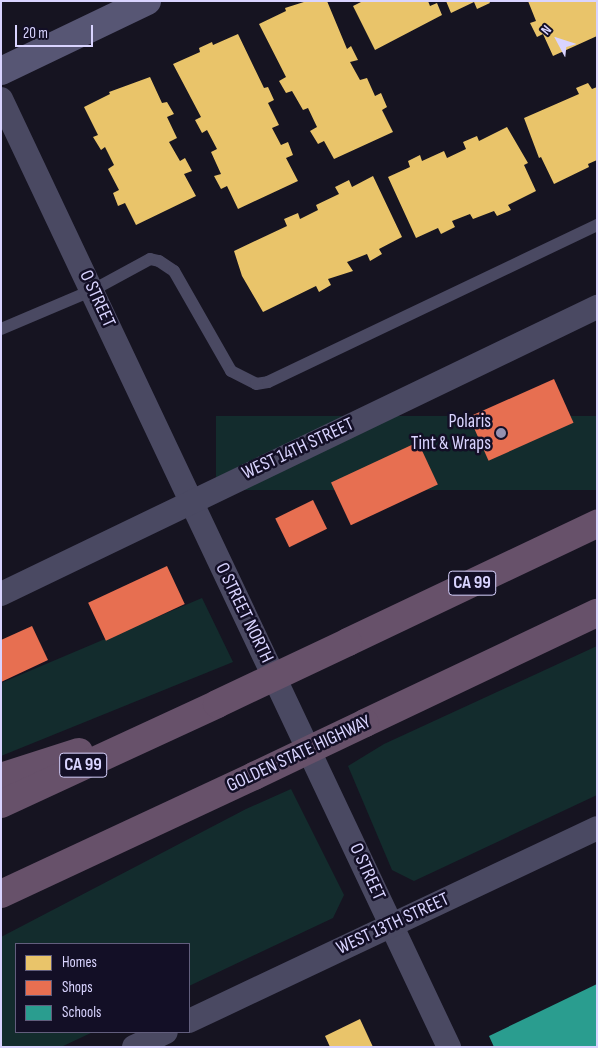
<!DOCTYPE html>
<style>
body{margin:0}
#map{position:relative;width:598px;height:1048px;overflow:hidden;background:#161421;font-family:"Sofia Sans Condensed",sans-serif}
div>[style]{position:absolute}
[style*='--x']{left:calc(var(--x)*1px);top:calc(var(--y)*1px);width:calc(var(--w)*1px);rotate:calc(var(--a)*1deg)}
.green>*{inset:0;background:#132c2d;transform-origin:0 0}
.homes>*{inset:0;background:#e9c46a}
.shops>*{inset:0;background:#e76f51;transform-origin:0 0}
.schools>*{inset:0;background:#2a9d8f}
.lane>*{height:12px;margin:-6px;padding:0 6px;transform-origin:6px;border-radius:6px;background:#4a4962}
.street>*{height:24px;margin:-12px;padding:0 12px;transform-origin:12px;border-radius:12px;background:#4a4962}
.secondary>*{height:28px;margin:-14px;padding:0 14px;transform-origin:14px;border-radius:14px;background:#575674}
.highway>*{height:28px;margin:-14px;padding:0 14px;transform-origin:14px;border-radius:14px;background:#67516a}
.highway-bridge>*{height:28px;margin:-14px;padding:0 14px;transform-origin:14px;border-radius:14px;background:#67516a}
.dots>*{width:14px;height:14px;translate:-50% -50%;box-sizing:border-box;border:2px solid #130f26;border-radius:50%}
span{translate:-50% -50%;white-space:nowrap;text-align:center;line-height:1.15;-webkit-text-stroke:5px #130f26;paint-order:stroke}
.shield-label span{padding:1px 4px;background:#130f26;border:1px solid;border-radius:4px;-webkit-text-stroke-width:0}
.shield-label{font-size:18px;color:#d9d4ff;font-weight:700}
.street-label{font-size:19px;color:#d9d4ff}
.poi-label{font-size:19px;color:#d9d4ff}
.right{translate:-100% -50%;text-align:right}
.frame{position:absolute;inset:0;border:2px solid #d9d4ff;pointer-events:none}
.legend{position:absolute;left:15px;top:943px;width:175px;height:90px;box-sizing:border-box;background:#130f26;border:1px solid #625e7d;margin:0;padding:6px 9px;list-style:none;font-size:15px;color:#d9d4ff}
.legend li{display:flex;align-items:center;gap:10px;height:25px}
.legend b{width:25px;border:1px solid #625e7d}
.north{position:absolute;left:533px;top:15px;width:50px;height:50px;-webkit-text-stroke:4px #130f26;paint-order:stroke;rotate:310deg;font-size:14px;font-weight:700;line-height:20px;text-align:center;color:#d9d4ff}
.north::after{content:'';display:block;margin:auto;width:18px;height:22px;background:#d9d4ff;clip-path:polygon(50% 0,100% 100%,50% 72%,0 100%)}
.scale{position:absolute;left:15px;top:25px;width:78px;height:22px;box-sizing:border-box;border:2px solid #d9d4ff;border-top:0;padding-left:6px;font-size:15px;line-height:18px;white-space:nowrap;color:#d9d4ff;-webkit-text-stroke:4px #130f26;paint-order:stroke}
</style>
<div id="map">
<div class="green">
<div style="left:597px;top:416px;width:74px;height:381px;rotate:90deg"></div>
<div style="clip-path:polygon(202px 598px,233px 662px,1px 756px,1px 683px)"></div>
<div style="clip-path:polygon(597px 646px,597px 795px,414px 881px,392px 870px,348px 766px,384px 744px)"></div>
<div style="clip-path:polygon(291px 789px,344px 895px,333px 918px,189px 986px,189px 944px,16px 944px,16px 1032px,93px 1032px,61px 1047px,1px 1047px,1px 937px,246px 809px)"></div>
</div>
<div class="homes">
<div style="clip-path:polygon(307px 1px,327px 1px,347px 49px,351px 46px,358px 60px,350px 62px,360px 80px,367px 78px,375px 96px,381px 93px,387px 107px,382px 110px,393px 132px,334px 159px,324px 141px,318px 144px,310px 131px,317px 127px,308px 108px,303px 110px,292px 91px,286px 93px,279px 81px,286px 77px,259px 24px,286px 11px,285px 8px)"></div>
<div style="clip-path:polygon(363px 1px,428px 1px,430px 6px,437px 3px,442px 15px,375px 50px,353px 6px)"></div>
<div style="clip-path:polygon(446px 1px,489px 1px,490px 3px,477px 9px,474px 2px,451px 13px)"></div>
<div style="clip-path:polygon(528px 1px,597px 1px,597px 36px,553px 56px,543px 34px,537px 37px,530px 23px,536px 21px)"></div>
<div style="clip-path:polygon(238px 34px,264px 88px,268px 87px,274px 100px,268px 103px,279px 125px,272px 128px,281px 145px,288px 142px,293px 155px,286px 158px,298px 181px,238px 209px,227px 186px,221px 189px,214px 176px,221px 174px,211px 152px,217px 149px,207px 130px,202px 133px,195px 120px,201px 117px,173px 64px,200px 52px,199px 48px,212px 42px,213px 45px)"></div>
<div style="clip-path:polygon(150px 77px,162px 103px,167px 102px,174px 114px,167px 117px,177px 138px,169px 142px,180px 161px,185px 158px,192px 171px,184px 174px,196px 196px,136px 225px,125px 203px,118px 206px,113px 193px,119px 190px,108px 169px,114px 165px,105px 147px,101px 150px,93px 137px,98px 135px,84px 107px,110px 94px,109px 92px)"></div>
<div style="clip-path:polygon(588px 83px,592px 89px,597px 87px,597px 160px,588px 164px,589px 167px,554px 184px,541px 157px,539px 158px,524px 118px,579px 94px,576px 88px)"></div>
<div style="clip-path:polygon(507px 127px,528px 163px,524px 165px,536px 191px,508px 205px,511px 210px,497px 216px,494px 211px,473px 219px,470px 214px,452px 221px,455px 227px,441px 234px,438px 228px,416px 238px,388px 177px,410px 167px,408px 161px,420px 155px,422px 161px,444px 151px,447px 158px,466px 149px,463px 142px,477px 136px,479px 141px)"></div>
<div style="clip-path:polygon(373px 176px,402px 237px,379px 249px,382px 254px,370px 261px,367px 254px,347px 262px,353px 271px,328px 279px,331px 285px,319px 292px,316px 286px,263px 312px,242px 276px,234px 251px,287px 226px,284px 219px,298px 213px,300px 219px,318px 210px,316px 205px,339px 194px,335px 187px,349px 180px,352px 187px)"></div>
<div style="clip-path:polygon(360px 1019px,373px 1047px,330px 1047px,325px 1036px)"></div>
</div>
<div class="shops">
<div style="left:554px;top:379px;width:48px;height:93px;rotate:66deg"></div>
<div style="left:418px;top:442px;width:47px;height:96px;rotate:65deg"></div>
<div style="left:313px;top:500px;width:32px;height:42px;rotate:64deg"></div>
<div style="left:167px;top:566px;width:42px;height:87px;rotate:65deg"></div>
<div style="clip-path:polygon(32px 626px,48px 660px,1px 682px,1px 640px)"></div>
</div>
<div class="schools">
<div style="clip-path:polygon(597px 984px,597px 1046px,494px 1047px,489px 1036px)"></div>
</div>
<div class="lane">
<div style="--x:1;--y:329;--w:100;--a:-23"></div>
<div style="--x:93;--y:290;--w:65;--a:-28.5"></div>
<div style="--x:150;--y:259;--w:9;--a:13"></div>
<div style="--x:159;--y:261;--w:18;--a:34"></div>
<div style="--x:174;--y:271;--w:115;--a:60.3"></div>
<div style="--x:231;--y:371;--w:28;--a:27"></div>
<div style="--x:256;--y:384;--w:12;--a:-9"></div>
<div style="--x:268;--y:382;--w:365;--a:-25.5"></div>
</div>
<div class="street">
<div style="--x:1;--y:99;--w:1049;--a:64.71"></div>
<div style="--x:1;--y:594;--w:662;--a:-25.71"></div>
<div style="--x:189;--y:1021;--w:451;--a:-25.3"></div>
<div style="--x:134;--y:1047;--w:35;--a:-25"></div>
</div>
<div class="secondary">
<div style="--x:1;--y:71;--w:162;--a:-25.6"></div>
</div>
<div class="highway">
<div style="--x:348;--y:642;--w:276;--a:-25.4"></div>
<div style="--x:365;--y:723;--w:257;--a:-25.4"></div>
<div style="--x:1;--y:777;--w:82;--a:-17.8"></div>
<div style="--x:1;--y:804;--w:238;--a:-24.8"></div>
<div style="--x:1;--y:894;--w:279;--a:-25"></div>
</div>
<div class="highway-bridge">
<div style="--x:217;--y:704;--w:145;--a:-25.3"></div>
<div style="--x:254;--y:776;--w:123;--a:-25.5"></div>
</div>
<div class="dots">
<div style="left:501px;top:433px;background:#9591b1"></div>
</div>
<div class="shield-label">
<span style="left:472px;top:583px">CA 99</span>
<span style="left:83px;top:765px">CA 99</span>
</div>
<div class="street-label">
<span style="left:97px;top:299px;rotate:65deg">O STREET</span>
<span style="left:298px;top:449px;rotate:-25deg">WEST 14TH STREET</span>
<span style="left:244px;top:613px;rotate:64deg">O STREET NORTH</span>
<span style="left:299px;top:754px;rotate:-25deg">GOLDEN STATE HIGHWAY</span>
<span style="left:367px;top:872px;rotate:65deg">O STREET</span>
<span style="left:393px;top:924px;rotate:-25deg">WEST 13TH STREET</span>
</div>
<div class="poi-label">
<span class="right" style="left:491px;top:433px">Polaris<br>Tint &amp; Wraps</span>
</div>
<div class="frame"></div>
<ul class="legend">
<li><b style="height:14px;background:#e9c46a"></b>Homes</li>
<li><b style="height:14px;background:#e76f51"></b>Shops</li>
<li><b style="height:14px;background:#2a9d8f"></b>Schools</li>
</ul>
<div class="north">N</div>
<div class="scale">20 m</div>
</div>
